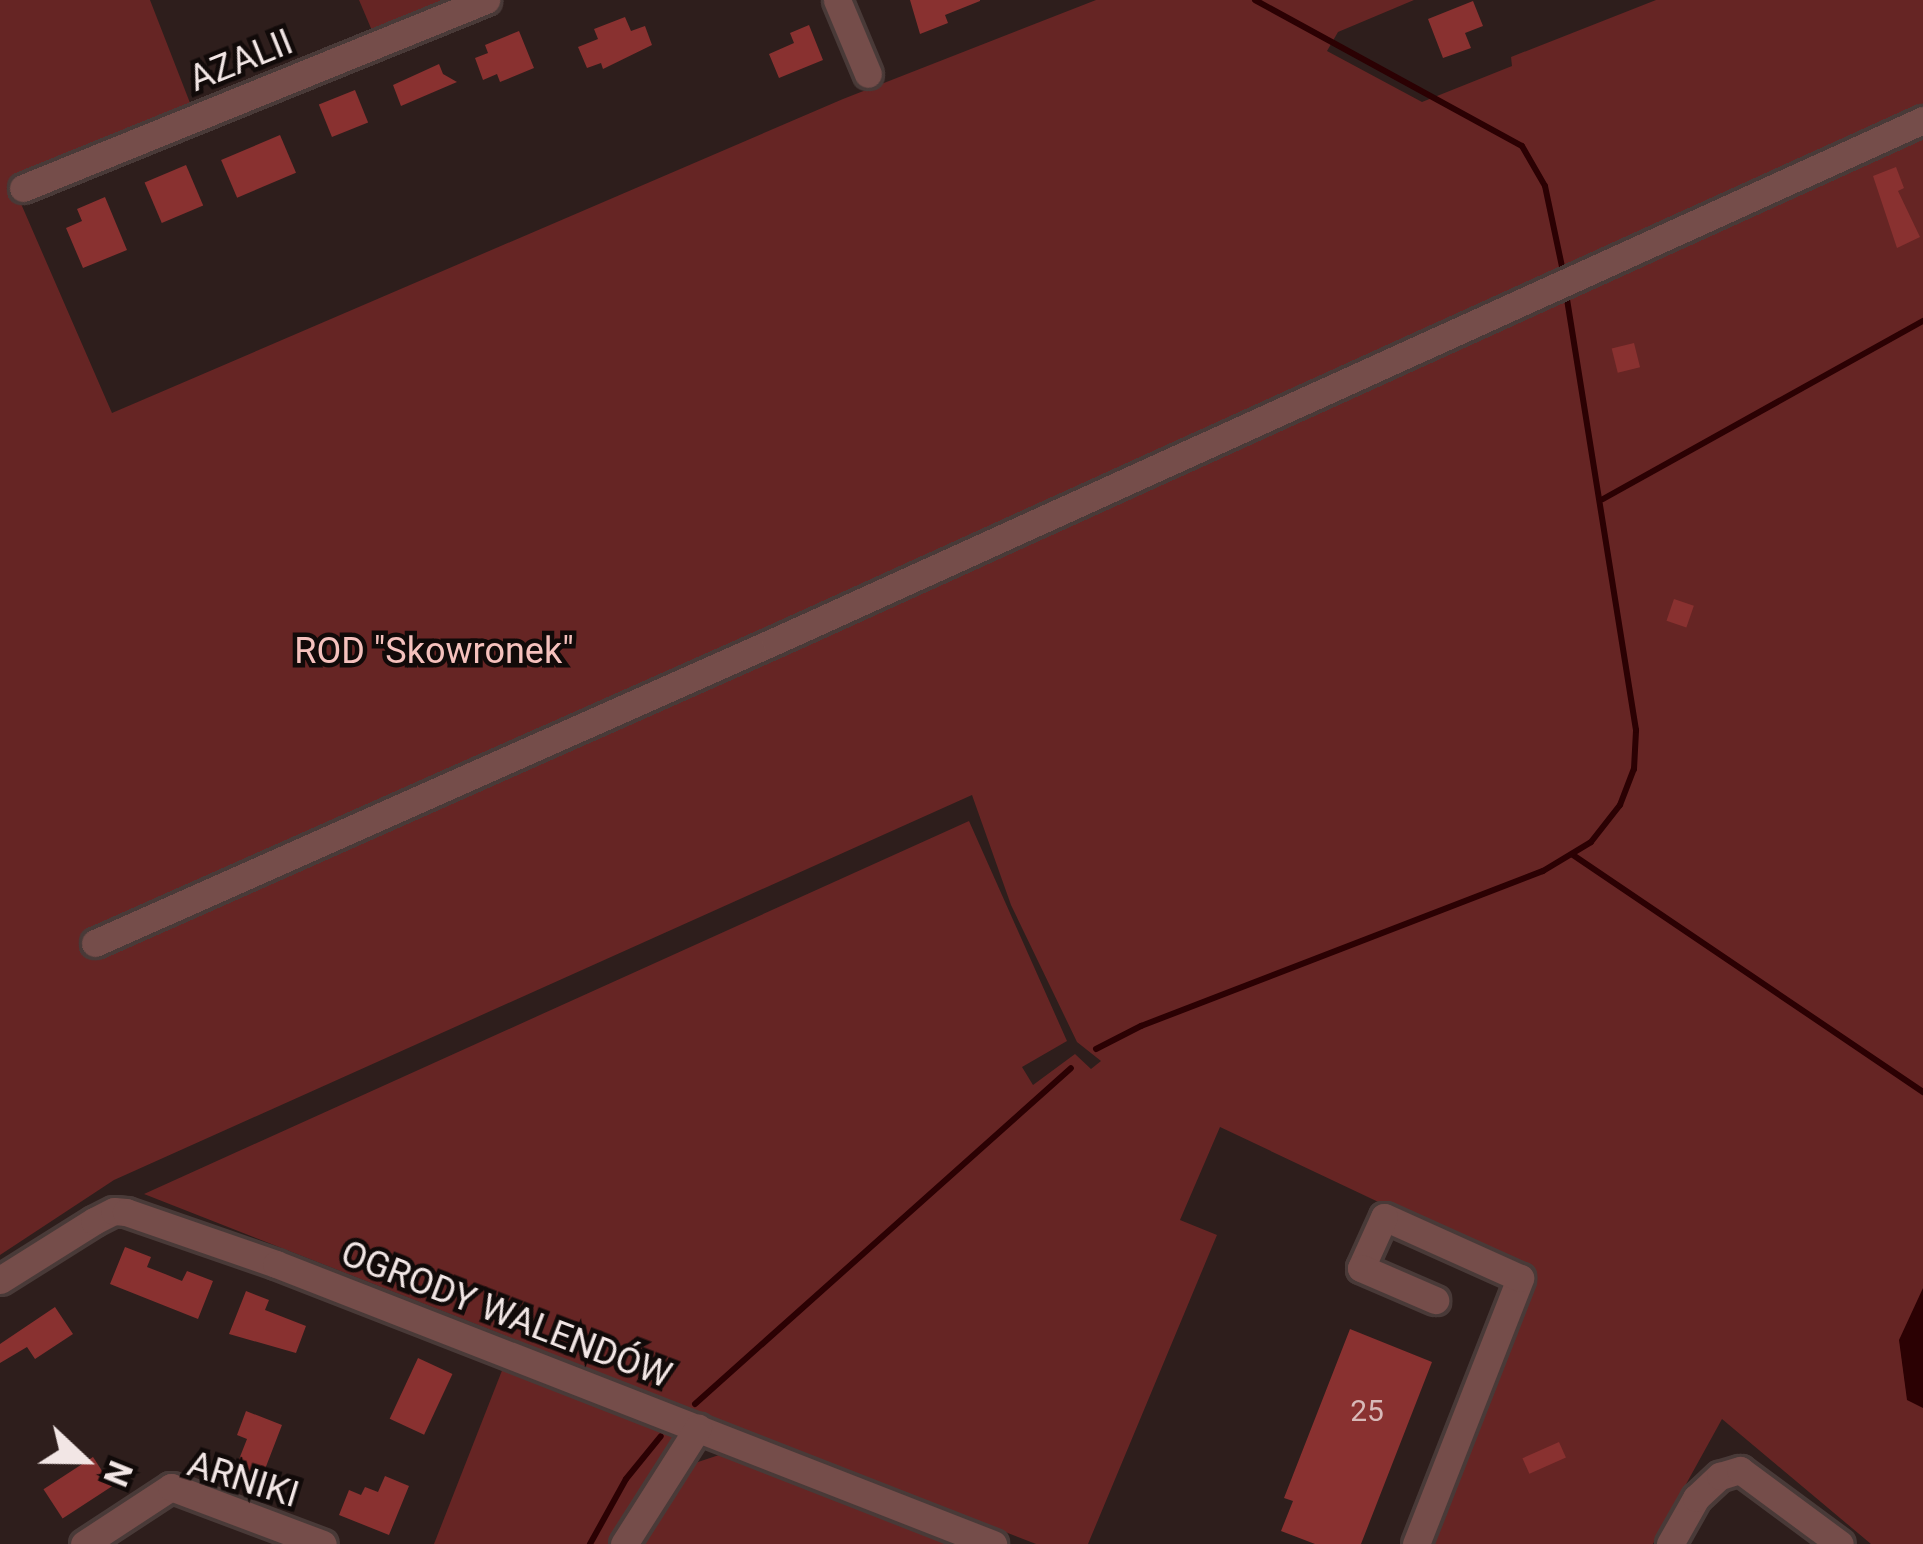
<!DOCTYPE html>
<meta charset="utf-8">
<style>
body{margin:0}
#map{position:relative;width:1923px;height:1544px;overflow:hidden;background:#2e1e1c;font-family:Roboto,sans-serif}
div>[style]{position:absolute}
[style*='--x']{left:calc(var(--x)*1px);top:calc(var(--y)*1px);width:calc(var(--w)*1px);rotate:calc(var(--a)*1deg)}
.green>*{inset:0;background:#662524}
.water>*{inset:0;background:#2b0103}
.stream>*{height:6px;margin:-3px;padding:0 3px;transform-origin:3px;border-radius:3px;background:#2b0103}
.building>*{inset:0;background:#893130;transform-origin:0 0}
.roads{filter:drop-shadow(3px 0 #493a38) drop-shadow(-3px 0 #493a38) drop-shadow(0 3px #493a38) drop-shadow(0 -3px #493a38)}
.minor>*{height:27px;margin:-13.5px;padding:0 13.5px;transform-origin:13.5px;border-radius:13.5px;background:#754d4a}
span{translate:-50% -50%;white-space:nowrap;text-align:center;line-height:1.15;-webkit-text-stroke:9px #110a09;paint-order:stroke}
.number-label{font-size:30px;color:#d8b9b8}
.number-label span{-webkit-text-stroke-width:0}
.street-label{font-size:36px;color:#f2e6e5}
.park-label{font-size:36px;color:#f5c1bd}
.north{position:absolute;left:24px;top:1400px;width:120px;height:120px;-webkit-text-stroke:9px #110a09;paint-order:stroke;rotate:112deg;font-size:33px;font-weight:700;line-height:48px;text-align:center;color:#f2e6e5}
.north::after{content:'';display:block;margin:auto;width:42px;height:54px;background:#f2e6e5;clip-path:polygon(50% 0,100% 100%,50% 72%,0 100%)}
</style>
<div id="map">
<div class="green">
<div style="clip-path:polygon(0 0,150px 0,192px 108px,12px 183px,112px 413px,843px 99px,1096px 0,1414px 0,1338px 32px,1327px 51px,1422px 102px,1512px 66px,1511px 57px,1656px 0,1923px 0,1923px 1544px,1871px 1544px,1722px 1419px,1653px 1544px,1432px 1544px,1537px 1277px,1220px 1127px,1180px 1220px,1217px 1235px,1088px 1544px,1036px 1544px,144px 1194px,969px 821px,1067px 1041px,1022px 1067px,1033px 1085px,1075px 1054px,1091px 1069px,1101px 1061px,1077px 1042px,1011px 905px,972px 795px,114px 1180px,0 1255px)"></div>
<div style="clip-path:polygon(359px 0,451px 0,373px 33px)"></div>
<div style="clip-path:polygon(503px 1368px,678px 1437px,610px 1544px,434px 1544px)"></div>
<div style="clip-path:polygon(719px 1455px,841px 1502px,952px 1544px,641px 1544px,695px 1463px)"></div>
</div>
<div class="water">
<div style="clip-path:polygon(1923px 1288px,1923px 1408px,1907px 1400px,1899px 1340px)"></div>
</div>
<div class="stream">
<div style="--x:1255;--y:0;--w:304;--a:28.7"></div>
<div style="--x:1522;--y:146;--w:46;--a:60.1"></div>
<div style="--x:1545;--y:186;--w:83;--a:78.1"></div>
<div style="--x:1603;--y:499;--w:366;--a:-29.1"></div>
<div style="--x:1573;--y:855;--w:423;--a:34.1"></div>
<div style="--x:1096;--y:1049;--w:51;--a:-27.1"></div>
<div style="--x:1141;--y:1026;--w:431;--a:-21.1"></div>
<div style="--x:1543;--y:871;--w:56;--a:-31.1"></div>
<div style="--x:1591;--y:842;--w:47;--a:-51.9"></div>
<div style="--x:1620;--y:805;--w:39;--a:-69"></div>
<div style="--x:1634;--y:769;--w:39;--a:-87"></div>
<div style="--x:1636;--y:730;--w:437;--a:-99.1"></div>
<div style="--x:695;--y:1404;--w:504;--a:-41.78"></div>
<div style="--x:590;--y:1544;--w:74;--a:-61"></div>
<div style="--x:626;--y:1479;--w:55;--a:-50.9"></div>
</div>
<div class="building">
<div style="clip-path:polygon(910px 0,980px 0,980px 1px,945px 15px,948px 23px,920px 34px)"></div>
<div style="clip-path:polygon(1473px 1px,1483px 26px,1465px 33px,1471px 48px,1443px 58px,1428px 19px)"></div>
<div style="clip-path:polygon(625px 17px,631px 31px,645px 26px,652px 45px,603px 69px,601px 63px,587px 68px,578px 47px,598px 39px,594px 29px)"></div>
<div style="clip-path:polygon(809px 25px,823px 60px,779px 78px,769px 54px,794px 43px,790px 33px)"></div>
<div style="clip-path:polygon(519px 31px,534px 68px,500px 82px,497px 74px,483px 80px,475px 58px,488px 53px,485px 45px)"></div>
<div style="clip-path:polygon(439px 64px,443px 74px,457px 82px,401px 106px,393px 85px)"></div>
<div style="left:355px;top:90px;width:35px;height:39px;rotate:68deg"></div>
<div style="left:280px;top:135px;width:41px;height:64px;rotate:67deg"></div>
<div style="left:186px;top:165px;width:44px;height:45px;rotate:67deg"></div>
<div style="clip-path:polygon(1896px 167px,1904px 188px,1898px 191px,1920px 237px,1897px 248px,1873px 176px)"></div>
<div style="clip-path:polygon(105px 197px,127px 250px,83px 268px,66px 228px,82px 221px,77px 209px)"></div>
<div style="left:1634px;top:343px;width:25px;height:23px;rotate:76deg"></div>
<div style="left:1674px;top:599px;width:21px;height:23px;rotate:19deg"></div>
<div style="clip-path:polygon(125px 1247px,151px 1257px,147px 1267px,165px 1274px,182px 1281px,187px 1271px,213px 1281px,198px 1319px,110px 1284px)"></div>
<div style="clip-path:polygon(246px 1291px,269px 1300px,265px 1310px,306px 1326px,296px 1353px,229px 1334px)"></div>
<div style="clip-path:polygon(55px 1307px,73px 1334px,35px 1359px,27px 1347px,0 1363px,0 1344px)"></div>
<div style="clip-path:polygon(1350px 1329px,1432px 1362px,1361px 1544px,1315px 1544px,1281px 1531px,1293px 1501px,1284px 1498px)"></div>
<div style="left:418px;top:1358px;width:38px;height:67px;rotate:25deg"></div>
<div style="clip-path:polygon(246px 1411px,282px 1425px,262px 1477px,236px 1467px,247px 1439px,237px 1435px)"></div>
<div style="left:1559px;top:1442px;width:17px;height:40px;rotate:66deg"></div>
<div style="left:93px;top:1457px;width:35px;height:59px;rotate:57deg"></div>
<div style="clip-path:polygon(385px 1476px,409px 1486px,389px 1535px,339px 1515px,349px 1490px,361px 1495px,365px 1487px,378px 1492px)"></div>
</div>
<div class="roads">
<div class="minor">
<div style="--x:837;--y:0;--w:80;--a:67.3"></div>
<div style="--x:23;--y:188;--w:500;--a:-22.1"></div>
<div style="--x:95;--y:943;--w:744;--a:-23.95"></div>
<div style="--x:775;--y:641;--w:1261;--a:-24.41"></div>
<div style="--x:0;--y:1280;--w:111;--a:-32.1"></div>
<div style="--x:94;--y:1221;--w:22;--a:-27"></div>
<div style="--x:114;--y:1211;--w:12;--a:5"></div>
<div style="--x:126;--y:1212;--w:159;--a:19.1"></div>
<div style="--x:276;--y:1264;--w:770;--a:21.33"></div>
<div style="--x:84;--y:1544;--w:104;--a:-33.2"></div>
<div style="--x:171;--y:1487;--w:162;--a:20.6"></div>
<div style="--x:624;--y:1544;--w:138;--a:-57.5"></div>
<div style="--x:1416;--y:1544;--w:286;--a:-68.6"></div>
<div style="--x:1520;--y:1278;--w:149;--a:-155.8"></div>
<div style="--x:1384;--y:1217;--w:56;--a:114.3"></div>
<div style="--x:1361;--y:1268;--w:81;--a:23.4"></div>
<div style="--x:1670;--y:1544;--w:53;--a:-60.5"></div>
<div style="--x:1696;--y:1498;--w:33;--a:-43"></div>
<div style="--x:1720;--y:1476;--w:21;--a:-17"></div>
<div style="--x:1740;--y:1470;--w:124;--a:36.5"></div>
</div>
</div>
<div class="number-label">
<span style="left:1367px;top:1411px">25</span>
</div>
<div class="street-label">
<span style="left:241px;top:61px;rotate:-22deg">AZALII</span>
<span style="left:506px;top:1315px;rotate:21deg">OGRODY WALENDÓW</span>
<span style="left:243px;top:1480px;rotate:17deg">ARNIKI</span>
</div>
<div class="park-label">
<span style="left:434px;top:652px">ROD "Skowronek"</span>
</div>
<div class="north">N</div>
</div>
